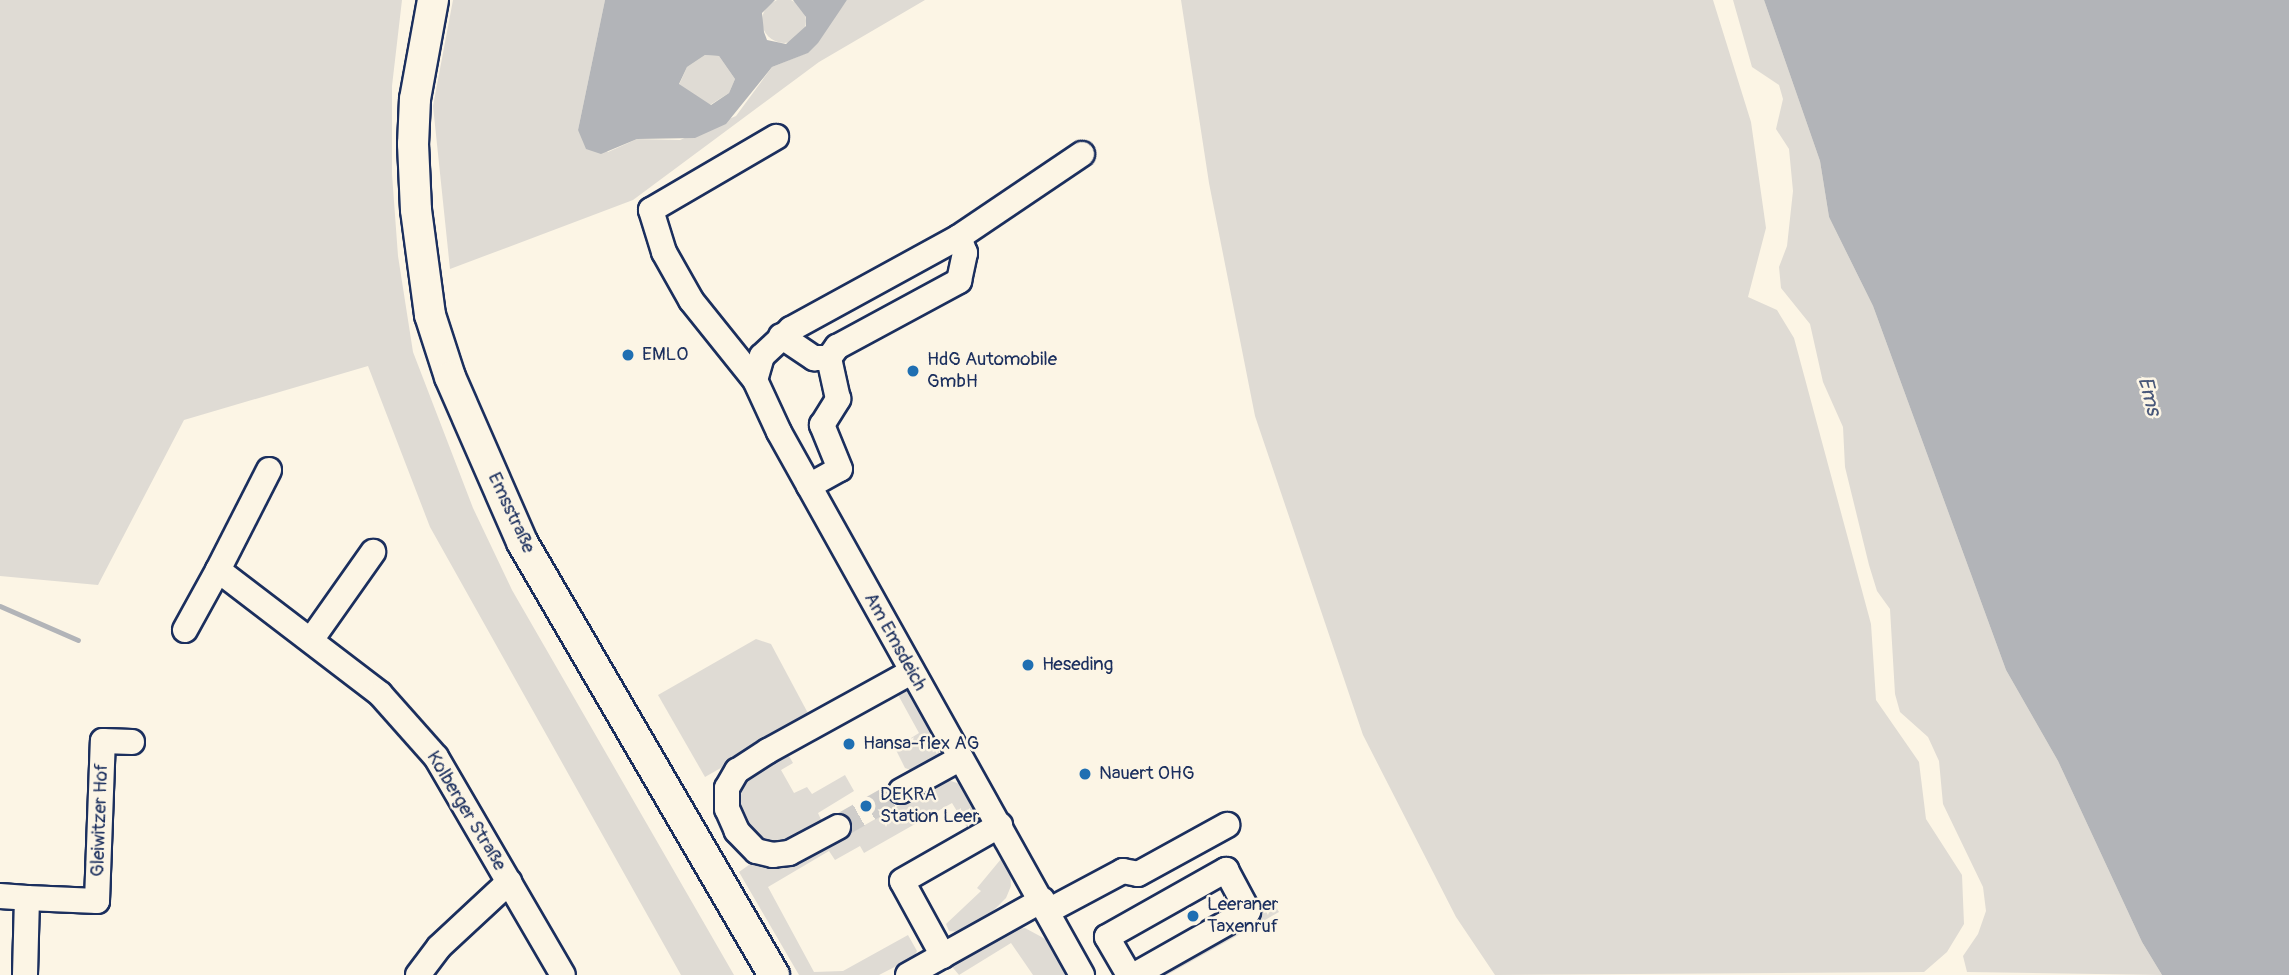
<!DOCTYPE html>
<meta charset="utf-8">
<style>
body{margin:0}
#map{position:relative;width:2289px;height:975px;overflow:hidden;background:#fcf5e5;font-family:Pangolin,sans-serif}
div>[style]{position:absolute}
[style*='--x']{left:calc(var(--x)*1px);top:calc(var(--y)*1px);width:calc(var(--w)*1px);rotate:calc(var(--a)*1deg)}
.green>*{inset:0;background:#dfdbd4}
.round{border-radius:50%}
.water>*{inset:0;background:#b2b4b8}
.stream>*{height:5px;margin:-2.5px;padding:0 2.5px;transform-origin:2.5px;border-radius:2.5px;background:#b2b4b8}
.minor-tunnel>*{height:24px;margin-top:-12px;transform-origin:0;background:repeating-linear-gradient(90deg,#cfcdca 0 24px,transparent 0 36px)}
.roads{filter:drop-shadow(2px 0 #1b2f5e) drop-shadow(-2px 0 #1b2f5e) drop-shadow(0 2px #1b2f5e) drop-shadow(0 -2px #1b2f5e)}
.minor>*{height:24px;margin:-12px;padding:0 12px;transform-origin:12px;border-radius:12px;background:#fcf5e5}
.major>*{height:30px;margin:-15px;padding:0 15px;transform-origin:15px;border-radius:15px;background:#fcf5e5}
.dots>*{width:19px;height:19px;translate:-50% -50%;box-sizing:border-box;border:4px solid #fcf5e5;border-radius:50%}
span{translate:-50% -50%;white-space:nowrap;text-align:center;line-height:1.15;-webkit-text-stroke:5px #fcf5e5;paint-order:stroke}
.poi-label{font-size:19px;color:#1b2f5e}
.left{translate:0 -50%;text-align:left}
.street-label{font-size:19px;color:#1b2f5e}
.water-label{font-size:21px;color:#485779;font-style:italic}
</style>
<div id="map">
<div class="green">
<div class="round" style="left:762px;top:-1px;width:44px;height:44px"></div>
<div style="clip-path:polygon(0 0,402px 0,392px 86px,392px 174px,398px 256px,413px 352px,473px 508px,512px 590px,734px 975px,681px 975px,430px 527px,368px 366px,184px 420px,98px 585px,0 576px)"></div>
<div style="clip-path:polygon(453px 0,605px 0,578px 130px,608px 152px,637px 139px,680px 140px,736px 116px,772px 67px,807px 53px,847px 0,925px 0,819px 62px,633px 200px,450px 269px,433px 106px)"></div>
<div style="clip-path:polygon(1181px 0,1713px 0,1751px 122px,1766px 228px,1748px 297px,1777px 310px,1794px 338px,1871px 624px,1876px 700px,1919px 762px,1926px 819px,1962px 875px,1964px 924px,1947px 952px,1924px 972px,1495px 975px,1456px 917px,1363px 735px,1255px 416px,1209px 183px)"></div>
<div style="clip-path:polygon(1733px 0,1764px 0,1820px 161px,1829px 217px,1873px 306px,2006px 670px,2058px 761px,2142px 942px,2162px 975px,1967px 972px,1963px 956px,1978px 934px,1986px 911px,1983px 887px,1943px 804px,1939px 761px,1928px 737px,1900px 712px,1895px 694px,1890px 609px,1877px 591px,1869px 565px,1845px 467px,1843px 427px,1823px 382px,1810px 324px,1781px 288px,1779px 267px,1787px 246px,1793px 191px,1789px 149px,1776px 129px,1783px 99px,1779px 85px,1752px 67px)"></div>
<div style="clip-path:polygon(705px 55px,719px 56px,735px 79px,729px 93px,710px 105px,679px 85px,687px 67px)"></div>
<div style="clip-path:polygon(756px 639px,771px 644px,810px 717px,705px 777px,658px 695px)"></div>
<div style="clip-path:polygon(902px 688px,910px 691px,940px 744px,938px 759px,919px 773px,905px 768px,895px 748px,919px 733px,897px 693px)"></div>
<div style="clip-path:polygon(785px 749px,793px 763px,781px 770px,794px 793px,807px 787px,812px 794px,845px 775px,854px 791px,818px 813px,824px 826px,783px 845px,764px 843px,740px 819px,735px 788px,740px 776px)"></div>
<div style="clip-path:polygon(945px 779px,966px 786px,984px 817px,969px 831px,952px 803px,864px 853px,860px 846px,835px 860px,829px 851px,768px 887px,814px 972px,843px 971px,908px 935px,917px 951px,914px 957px,879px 975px,799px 975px,739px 872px,753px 862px,844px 837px)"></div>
<div style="clip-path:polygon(1001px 859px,1010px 865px,1011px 886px,1006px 898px,988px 916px,959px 932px,949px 931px,946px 924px,981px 891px,977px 888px)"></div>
<div style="clip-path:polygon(1274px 904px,1279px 912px,1167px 975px,1149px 975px)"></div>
<div style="clip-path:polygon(1025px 928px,1049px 941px,1073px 975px,1033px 975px,1011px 943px,959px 975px,949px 963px,1005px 930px)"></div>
</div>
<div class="water">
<div style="clip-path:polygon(evenodd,605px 0,775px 0,762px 13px,764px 32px,767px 40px,786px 44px,806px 26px,806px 17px,793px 0,847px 0,818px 43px,808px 53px,772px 67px,726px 124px,695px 138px,637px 139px,601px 154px,586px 149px,578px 130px,605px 0,705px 55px,719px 56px,735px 79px,729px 93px,711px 105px,679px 84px,687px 67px,705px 55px)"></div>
<div style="clip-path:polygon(1764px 0,2289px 0,2289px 975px,2162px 975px,2142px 942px,2058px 761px,2006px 670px,1873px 306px,1829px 217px,1820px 161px)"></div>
</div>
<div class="stream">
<div style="--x:0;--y:606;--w:85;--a:23.6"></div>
</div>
<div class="minor-tunnel">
<div style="--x:838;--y:827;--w:73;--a:-29.7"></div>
</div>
<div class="roads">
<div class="minor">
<div style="--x:1082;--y:154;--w:148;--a:146"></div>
<div style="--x:959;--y:237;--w:192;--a:151.3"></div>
<div style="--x:791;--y:329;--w:40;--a:137"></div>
<div style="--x:762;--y:356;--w:25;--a:106"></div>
<div style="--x:755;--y:380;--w:57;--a:65.2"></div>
<div style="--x:779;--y:432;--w:622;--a:60.84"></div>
<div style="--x:781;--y:336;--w:40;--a:34"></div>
<div style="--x:814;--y:358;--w:15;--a:0"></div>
<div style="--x:755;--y:380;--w:102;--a:-128.7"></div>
<div style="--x:691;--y:300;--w:55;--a:-119.4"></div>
<div style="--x:664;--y:252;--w:44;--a:-107.2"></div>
<div style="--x:651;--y:210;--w:145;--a:-30.3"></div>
<div style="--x:269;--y:470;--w:112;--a:117"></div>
<div style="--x:218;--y:570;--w:204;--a:37.4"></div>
<div style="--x:380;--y:694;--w:84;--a:48.4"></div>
<div style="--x:436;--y:757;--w:252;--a:59.8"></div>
<div style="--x:809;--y:486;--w:35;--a:-29"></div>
<div style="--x:840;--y:469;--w:48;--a:-112.2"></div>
<div style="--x:822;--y:425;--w:31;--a:-58"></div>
<div style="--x:838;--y:399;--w:42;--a:-102.4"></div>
<div style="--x:829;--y:358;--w:14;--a:-54"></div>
<div style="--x:837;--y:347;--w:139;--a:-28.4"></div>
<div style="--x:959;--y:281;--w:29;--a:-78"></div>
<div style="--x:965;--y:253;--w:17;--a:-111"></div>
<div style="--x:185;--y:630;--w:68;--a:-61.2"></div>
<div style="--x:311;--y:640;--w:108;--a:-54.8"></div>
<div style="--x:901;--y:791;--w:68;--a:-28.8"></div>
<div style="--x:838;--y:827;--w:55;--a:152"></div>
<div style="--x:789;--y:853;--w:16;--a:173"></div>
<div style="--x:773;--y:855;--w:17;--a:-167"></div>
<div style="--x:756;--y:851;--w:28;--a:-134"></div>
<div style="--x:737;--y:831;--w:24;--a:-114"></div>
<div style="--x:727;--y:809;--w:21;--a:-90"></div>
<div style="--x:727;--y:788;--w:20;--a:-60"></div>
<div style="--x:737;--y:771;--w:37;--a:-33"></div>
<div style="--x:768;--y:751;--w:163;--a:-28.9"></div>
<div style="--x:0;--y:896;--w:27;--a:4"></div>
<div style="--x:27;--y:898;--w:77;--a:91.5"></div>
<div style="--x:27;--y:898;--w:70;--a:2.5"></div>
<div style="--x:97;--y:901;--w:160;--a:-87.9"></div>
<div style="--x:103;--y:741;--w:29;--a:2"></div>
<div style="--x:1048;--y:911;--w:85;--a:-28.1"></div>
<div style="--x:1123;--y:871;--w:15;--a:11"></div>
<div style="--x:1138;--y:874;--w:102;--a:-28.8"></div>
<div style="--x:943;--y:956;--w:85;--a:-118.7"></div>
<div style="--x:902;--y:881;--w:113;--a:-29.7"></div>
<div style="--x:418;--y:975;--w:35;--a:-53"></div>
<div style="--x:439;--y:947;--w:96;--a:-42.9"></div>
<div style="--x:908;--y:975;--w:154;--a:-29.2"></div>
<div style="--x:1129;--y:975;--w:44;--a:-120.1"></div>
<div style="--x:1107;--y:937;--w:137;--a:-29.4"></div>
<div style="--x:1226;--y:870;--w:47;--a:61.8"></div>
<div style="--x:1248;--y:911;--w:130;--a:150.5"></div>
</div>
<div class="major">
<div style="--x:433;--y:0;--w:101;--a:100.3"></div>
<div style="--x:415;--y:99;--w:45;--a:92.5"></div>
<div style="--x:413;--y:144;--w:66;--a:87.4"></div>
<div style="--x:416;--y:210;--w:106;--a:82.4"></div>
<div style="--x:430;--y:315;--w:65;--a:72.1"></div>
<div style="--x:450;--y:377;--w:180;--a:66.4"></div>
<div style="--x:522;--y:542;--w:501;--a:59.8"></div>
</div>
</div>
<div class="dots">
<div style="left:628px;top:355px;background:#1f6fb2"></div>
<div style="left:913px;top:371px;background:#1f6fb2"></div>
<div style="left:1028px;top:665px;background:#1f6fb2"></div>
<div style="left:849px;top:744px;background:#1f6fb2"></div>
<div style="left:1085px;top:774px;background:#1f6fb2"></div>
<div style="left:866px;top:806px;background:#1f6fb2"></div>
<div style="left:1193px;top:916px;background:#1f6fb2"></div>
</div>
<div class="poi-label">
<span class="left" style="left:642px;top:355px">EMLO</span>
<span class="left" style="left:927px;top:371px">HdG Automobile<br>GmbH</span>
<span class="left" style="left:1042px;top:665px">Heseding</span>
<span class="left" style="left:863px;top:744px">Hansa-flex AG</span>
<span class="left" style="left:1099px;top:774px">Nauert OHG</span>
<span class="left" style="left:880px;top:806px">DEKRA<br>Station Leer</span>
<span class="left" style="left:1207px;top:916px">Leeraner<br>Taxenruf</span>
</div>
<div class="street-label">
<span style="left:511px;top:513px;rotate:65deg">Emsstraße</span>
<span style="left:895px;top:642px;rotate:61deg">Am Emsdeich</span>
<span style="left:466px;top:811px;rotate:59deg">Kolberger Straße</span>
<span style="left:100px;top:820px;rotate:-88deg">Gleiwitzer Hof</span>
</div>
<div class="water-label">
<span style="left:2149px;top:396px;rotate:75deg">Ems</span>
</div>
</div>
